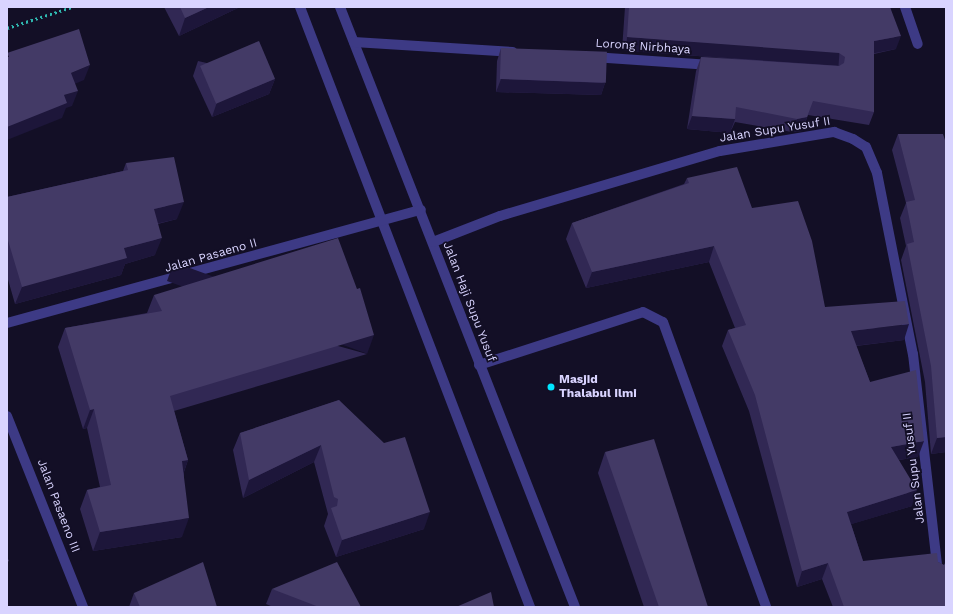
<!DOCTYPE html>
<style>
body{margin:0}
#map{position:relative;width:953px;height:614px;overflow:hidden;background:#130f26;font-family:"Work Sans",sans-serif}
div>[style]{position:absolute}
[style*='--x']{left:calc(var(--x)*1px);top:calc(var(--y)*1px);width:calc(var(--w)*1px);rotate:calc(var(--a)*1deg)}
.path>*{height:2.5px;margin-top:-1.25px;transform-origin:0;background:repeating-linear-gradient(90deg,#2fb8b0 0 2px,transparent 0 5px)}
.service>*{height:10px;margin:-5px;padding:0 5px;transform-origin:5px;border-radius:5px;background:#3d3a85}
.minor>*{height:10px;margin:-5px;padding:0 5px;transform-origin:5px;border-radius:5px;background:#3d3a85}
.wall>*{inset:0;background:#312854}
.shaded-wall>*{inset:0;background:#1d163a;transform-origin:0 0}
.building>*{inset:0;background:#433a66;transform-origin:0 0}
.dots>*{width:11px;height:11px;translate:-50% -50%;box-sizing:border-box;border:2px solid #130f26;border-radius:50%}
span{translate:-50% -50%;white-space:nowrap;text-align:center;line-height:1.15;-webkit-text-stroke:3.5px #130f26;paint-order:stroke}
.street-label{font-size:12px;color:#d9d4ff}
.poi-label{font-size:12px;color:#d9d4ff;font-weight:700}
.left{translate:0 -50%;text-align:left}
.frame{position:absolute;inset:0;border:8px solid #d9d4ff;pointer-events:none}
</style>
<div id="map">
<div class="path">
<div style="--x:7;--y:28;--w:68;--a:-17.9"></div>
</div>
<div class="service">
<div style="--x:479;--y:365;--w:172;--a:-17.9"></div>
<div style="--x:643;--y:312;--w:22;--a:27"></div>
<div style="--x:663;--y:322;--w:303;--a:70.1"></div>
</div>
<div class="minor">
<div style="--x:300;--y:7;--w:643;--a:69.03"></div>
<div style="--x:340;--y:7;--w:644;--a:68.61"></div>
<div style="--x:905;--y:7;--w:39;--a:71"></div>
<div style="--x:354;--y:42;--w:159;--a:3.6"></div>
<div style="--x:593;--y:57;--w:118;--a:3.9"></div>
<div style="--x:433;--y:242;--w:72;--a:-21.2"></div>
<div style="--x:500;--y:216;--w:229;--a:-16.5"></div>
<div style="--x:720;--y:151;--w:116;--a:-9.5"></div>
<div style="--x:834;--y:132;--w:20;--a:20"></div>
<div style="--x:853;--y:139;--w:15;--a:32"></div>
<div style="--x:866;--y:147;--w:28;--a:67"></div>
<div style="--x:877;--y:173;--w:185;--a:78.8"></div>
<div style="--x:913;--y:354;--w:213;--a:83.5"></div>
<div style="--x:7;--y:323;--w:429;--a:-15.3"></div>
<div style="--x:7;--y:416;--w:206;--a:68.3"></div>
</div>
<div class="wall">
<div style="clip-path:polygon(164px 7px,240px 7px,179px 36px)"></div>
<div style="clip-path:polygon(625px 7px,890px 7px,896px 49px,874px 54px,874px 112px,869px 125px,808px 115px,802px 131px,792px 132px,735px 122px,730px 133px,687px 129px,696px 71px,701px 57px,747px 60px,622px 50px)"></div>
<div style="clip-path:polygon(501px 48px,605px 83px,601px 95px,496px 92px,497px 61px)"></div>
<div style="clip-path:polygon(198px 61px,275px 79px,269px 94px,212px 117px,193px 76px)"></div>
<div style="clip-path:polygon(898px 134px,946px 143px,946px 452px,931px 454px,925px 382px,901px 260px,906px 246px,900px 218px,906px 203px,892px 150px)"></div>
<div style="clip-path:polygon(126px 163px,177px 219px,158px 224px,155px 255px,125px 264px,121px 275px,15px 304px,7px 276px,7px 197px,123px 171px)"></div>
<div style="clip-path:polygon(687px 178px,752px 208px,825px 307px,904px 340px,856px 346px,870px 382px,918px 457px,899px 460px,912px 506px,851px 524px,863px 561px,938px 562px,944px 565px,946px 561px,946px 607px,833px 607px,822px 579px,797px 587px,749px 411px,722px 346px,728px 330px,735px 328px,709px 262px,586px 288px,566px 239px,572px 223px,684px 184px)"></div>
<div style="clip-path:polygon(154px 295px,367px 354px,174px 411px,188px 460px,184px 472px,182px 537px,93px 551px,80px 509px,87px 490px,100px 487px,87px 428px,83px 429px,58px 347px,65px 328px,147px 313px)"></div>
<div style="clip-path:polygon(339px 400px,424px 529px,336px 557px,324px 526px,328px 514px,314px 462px,243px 498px,233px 450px,240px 433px)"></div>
<div style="clip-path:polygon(605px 452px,708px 607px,644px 607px,598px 473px)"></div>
<div style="clip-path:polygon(272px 589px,361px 607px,273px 607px,266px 604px)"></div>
<div style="clip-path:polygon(134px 593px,217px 607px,129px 607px)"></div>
</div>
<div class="shaded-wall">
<div style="clip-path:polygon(209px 7px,240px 7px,179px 36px,185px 18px)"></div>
<div style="clip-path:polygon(901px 36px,896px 49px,870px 54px,874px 41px)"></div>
<div style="left:627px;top:37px;width:213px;height:14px;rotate:4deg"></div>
<div style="clip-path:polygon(90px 65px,84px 80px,65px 88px,71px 73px)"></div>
<div style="clip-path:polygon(275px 79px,269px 94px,212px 117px,217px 102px)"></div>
<div style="clip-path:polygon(501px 79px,605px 83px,601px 95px,496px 92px)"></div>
<div style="clip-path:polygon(78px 91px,72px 106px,66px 108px,62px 118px,7px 140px,7px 127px,64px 95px)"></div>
<div style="clip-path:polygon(692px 116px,735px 119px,730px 133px,687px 129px)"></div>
<div style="clip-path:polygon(807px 117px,802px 131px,792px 132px,797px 119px)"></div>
<div style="clip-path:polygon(184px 202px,177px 219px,147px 226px,154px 209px)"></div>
<div style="clip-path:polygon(162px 238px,155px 255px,125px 264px,121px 275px,15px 304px,22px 287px,124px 248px)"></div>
<div style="clip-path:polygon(714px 246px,709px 262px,586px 288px,592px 272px)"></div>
<div style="clip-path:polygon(909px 324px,904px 340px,845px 347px,851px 331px)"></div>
<div style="left:374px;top:335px;width:20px;height:213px;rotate:110deg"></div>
<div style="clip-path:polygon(94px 409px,87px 428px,83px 429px,90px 410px)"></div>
<div style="clip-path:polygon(946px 437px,946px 452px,931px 454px,937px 438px)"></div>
<div style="clip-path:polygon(924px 441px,918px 457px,885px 462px,891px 447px)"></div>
<div style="clip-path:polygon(321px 445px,314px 462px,243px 498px,249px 480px)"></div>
<div style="clip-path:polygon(188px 460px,181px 480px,182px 461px)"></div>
<div style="clip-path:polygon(917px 490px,912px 506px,842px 527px,847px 512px)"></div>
<div style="clip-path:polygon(430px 512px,424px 529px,336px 557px,342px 540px)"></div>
<div style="clip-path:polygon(189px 518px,182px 537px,93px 551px,100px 532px)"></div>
<div style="clip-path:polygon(828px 563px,822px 579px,797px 587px,802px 571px)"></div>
</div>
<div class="building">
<div style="clip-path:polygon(180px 7px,209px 7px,185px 18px)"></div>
<div style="clip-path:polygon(629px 7px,890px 7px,901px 36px,874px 41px,874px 112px,813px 101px,807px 117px,797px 119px,736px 107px,735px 119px,692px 116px,701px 57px,839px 66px,844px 63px,845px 57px,839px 53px,627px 37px)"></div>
<div style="clip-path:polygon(79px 29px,90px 65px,71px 73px,78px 91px,64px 95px,67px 103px,7px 127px,7px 57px,9px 57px,7px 53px)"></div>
<div style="left:259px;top:41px;width:41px;height:64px;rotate:67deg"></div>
<div style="left:501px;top:48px;width:106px;height:31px;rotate:2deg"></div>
<div style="clip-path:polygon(898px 134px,943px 134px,946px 143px,946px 437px,937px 438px,931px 366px,907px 244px,914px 242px,906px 202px,915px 200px)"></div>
<div style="clip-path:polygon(174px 157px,184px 202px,154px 209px,162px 238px,124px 248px,127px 258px,22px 287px,7px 237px,7px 197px,128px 170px,126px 163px)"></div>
<div style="clip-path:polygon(737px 167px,752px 208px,798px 201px,812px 241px,825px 307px,905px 301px,909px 324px,851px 331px,870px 382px,916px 370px,924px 441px,891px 447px,917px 490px,847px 512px,863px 561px,937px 553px,938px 562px,944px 565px,946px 563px,946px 607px,844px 607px,828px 563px,802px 571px,755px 395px,728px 330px,746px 325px,714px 246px,592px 272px,572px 223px,689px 183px,687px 178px)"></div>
<div style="clip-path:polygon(338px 238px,357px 289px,360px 288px,374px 335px,170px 396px,188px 460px,182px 461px,189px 518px,100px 532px,87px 490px,111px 485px,94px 409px,90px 410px,65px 328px,162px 311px,154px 295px)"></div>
<div style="clip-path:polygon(339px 400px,384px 443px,405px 437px,430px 512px,342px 540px,331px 508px,337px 506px,338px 499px,334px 497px,321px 445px,249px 480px,240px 433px)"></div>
<div style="clip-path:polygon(654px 439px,708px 607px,659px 607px,605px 452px)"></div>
<div style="clip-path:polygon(7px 557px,9px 561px,7px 562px)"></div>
<div style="clip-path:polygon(203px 562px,217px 607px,140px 607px,134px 593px)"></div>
<div style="clip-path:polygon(337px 562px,361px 607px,319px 607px,272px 589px)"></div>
<div style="clip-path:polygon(491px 592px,494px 607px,456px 607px)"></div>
</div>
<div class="dots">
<div style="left:551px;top:387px;background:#00e5ff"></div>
</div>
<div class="street-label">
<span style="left:643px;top:47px;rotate:4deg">Lorong Nirbhaya</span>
<span style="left:775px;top:130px;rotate:-9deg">Jalan Supu Yusuf II</span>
<span style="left:211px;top:256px;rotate:-16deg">Jalan Pasaeno II</span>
<span style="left:469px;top:302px;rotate:69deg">Jalan Haji Supu Yusuf</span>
<span style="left:914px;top:468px;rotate:-97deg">Jalan Supu Yusuf II</span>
<span style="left:58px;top:506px;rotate:69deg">Jalan Pasaeno III</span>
</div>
<div class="poi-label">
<span class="left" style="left:559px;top:387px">Masjid<br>Thalabul Ilmi</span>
</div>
<div class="frame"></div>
</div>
